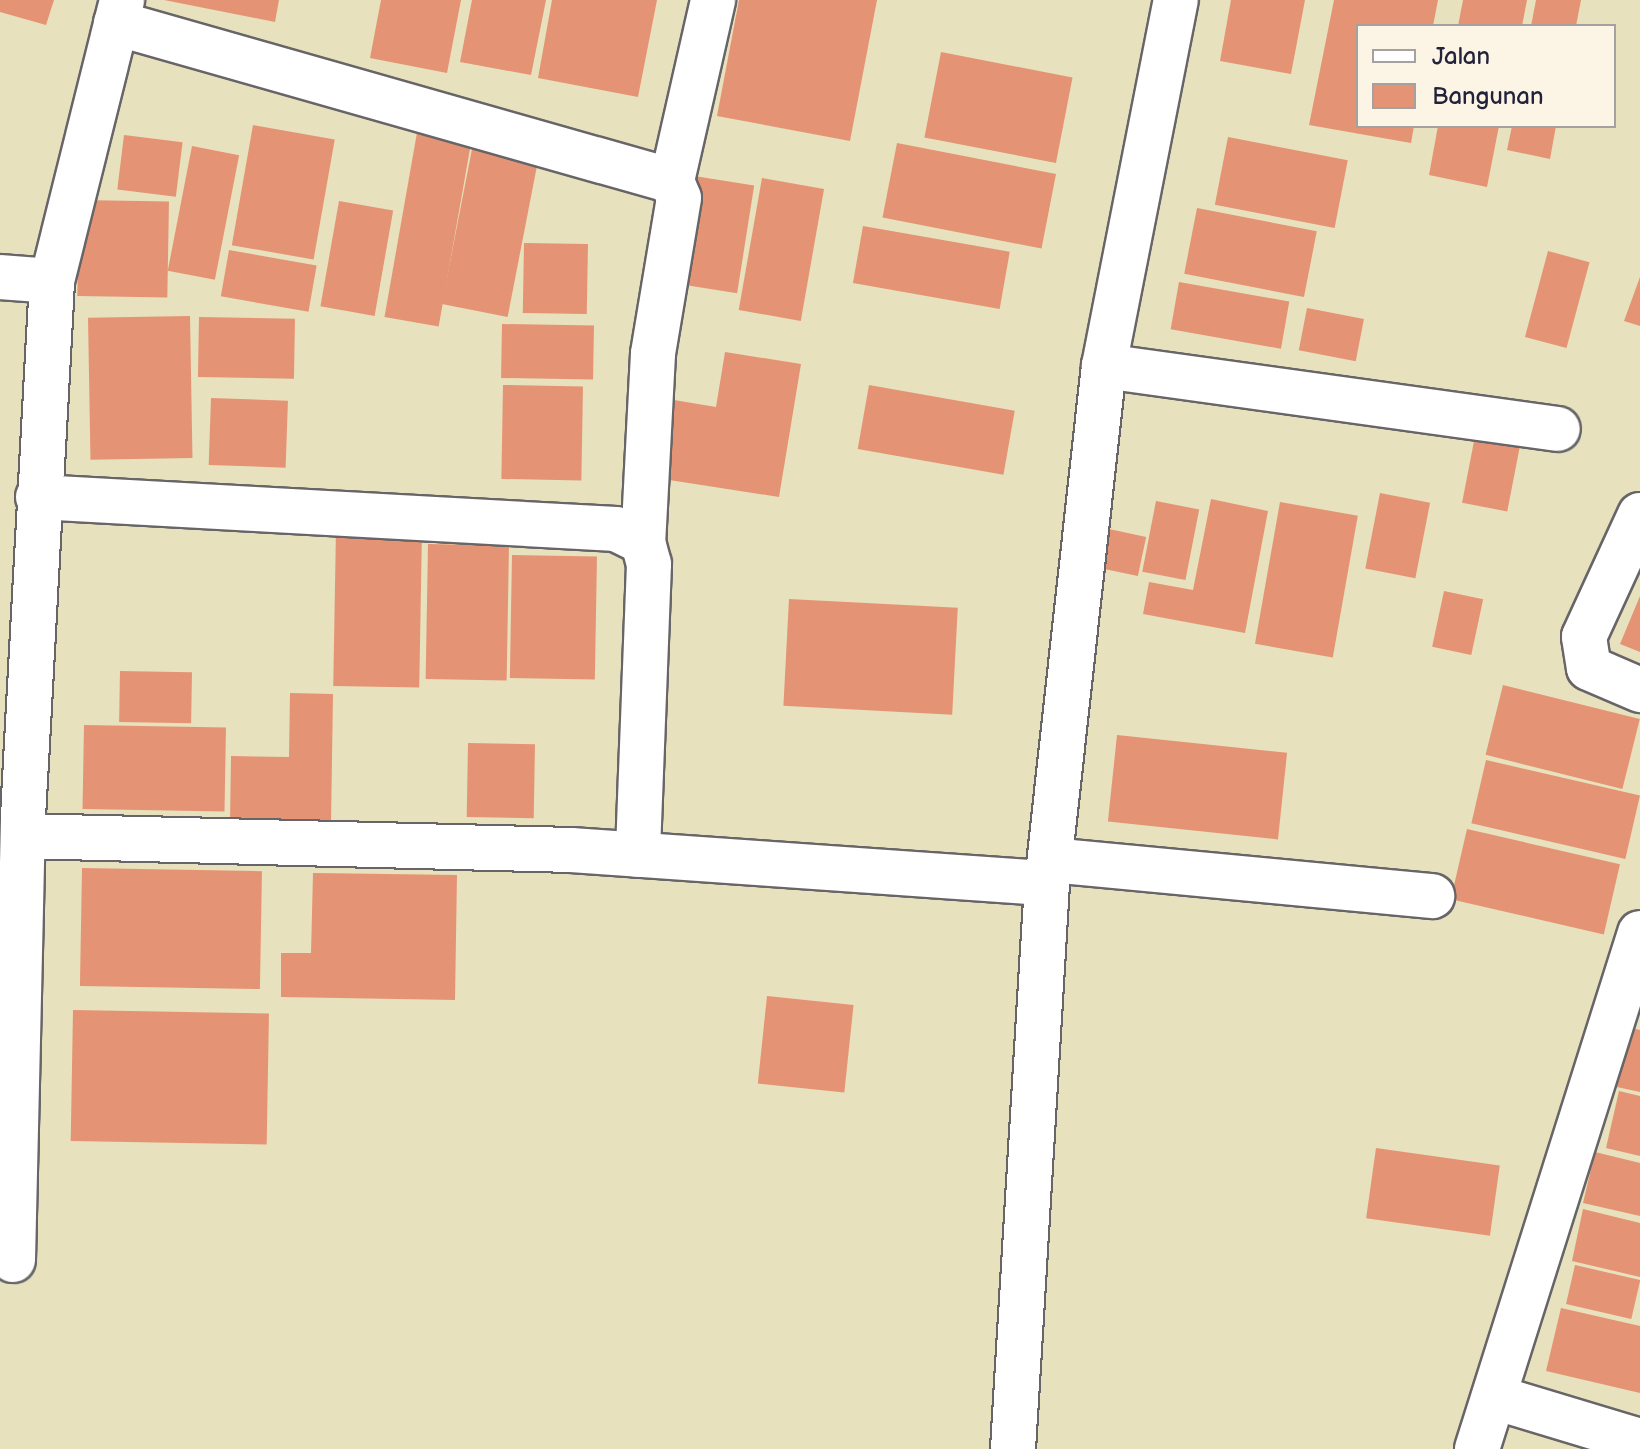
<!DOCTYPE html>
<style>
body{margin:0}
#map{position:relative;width:1640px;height:1449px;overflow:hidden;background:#e8e1bd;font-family:"Balsamiq Sans",sans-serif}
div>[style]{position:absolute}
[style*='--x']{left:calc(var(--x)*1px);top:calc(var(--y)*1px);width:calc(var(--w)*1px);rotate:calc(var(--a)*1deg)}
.building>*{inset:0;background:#e49474;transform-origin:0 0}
.roads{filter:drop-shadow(2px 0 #676568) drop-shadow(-2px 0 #676568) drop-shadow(0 2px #676568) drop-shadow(0 -2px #676568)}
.street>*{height:44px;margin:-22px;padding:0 22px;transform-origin:22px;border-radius:22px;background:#fff}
span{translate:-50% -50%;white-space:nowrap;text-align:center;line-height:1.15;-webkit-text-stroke:6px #fcf5e5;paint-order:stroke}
.legend{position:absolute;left:1356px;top:24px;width:260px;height:104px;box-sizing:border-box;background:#fcf5e5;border:2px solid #a5a1a1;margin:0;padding:10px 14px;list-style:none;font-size:24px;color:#22223b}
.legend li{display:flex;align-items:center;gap:16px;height:40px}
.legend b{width:40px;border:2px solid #a5a1a1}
</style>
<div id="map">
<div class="building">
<div style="clip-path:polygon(0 0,54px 0,46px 25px,0 12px)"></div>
<div style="clip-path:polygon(164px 0,279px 0,275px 22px)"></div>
<div style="clip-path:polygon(381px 0,461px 0,447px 73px,370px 58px)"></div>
<div style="clip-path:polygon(472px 0,546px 0,531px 75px,460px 62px)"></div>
<div style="clip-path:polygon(552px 0,657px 0,638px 97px,538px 78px)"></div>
<div style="clip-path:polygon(739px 0,877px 0,850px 141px,717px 116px)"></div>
<div style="clip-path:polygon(1231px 0,1305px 0,1291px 74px,1220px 61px)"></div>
<div style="clip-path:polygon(1334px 0,1438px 0,1433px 26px,1358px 26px,1358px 126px,1414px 126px,1411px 143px,1309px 125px)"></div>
<div style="clip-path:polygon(1463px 0,1527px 0,1522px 26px,1458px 26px)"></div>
<div style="clip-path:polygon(1536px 0,1581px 0,1576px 26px,1531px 26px)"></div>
<div style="left:941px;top:52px;width:134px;height:87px;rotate:11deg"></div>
<div style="left:253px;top:125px;width:83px;height:122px;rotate:10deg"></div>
<div style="clip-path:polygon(1438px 126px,1499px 126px,1487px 187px,1429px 175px)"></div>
<div style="clip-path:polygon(1512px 126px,1556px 126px,1550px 159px,1507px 150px)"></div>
<div style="left:418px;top:127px;width:55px;height:193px;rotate:10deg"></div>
<div style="left:124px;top:135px;width:59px;height:55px;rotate:7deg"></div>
<div style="left:1228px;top:137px;width:122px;height:69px;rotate:11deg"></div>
<div style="left:897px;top:143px;width:162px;height:76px;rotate:11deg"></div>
<div style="left:192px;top:146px;width:48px;height:127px;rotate:11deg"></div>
<div style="left:472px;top:149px;width:67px;height:158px;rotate:11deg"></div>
<div style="left:688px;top:175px;width:67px;height:109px;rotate:9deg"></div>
<div style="left:762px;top:178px;width:63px;height:134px;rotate:10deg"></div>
<div style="left:79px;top:200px;width:90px;height:96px;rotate:1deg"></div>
<div style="left:339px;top:201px;width:55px;height:107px;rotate:10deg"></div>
<div style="left:1197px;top:208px;width:122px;height:67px;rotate:11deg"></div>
<div style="left:863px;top:226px;width:149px;height:58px;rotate:10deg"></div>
<div style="left:524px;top:243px;width:64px;height:70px;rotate:1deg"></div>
<div style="left:229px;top:250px;width:89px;height:47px;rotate:10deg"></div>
<div style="left:1548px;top:251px;width:43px;height:89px;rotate:15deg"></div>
<div style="clip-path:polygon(1640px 277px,1640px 326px,1624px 321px)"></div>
<div style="left:1179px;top:282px;width:112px;height:48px;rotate:10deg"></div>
<div style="left:1307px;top:308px;width:58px;height:43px;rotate:11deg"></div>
<div style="left:190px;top:316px;width:142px;height:102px;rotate:89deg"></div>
<div style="left:199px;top:317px;width:96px;height:60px;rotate:1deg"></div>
<div style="left:502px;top:324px;width:92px;height:54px;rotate:1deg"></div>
<div style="clip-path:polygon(725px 352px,801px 364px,779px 497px,650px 477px,662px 398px,716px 407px)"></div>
<div style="left:503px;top:385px;width:80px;height:94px;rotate:1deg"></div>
<div style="left:869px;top:385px;width:148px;height:65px;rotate:10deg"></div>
<div style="left:211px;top:398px;width:77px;height:67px;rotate:2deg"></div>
<div style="left:1476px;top:431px;width:46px;height:73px;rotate:11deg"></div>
<div style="left:1380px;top:493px;width:51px;height:77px;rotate:11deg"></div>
<div style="clip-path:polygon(1211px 499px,1268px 511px,1245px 633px,1143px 614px,1149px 582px,1193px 590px)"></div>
<div style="left:1156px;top:501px;width:44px;height:72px;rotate:11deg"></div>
<div style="left:1280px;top:502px;width:79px;height:144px;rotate:10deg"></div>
<div style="left:336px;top:528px;width:86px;height:158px;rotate:1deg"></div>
<div style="left:1109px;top:529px;width:38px;height:40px;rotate:12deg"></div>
<div style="left:428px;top:544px;width:81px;height:135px;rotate:1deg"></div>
<div style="left:512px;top:555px;width:85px;height:123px;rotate:1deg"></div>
<div style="left:1444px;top:591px;width:40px;height:57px;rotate:12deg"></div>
<div style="clip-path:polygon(1640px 596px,1640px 652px,1620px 644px)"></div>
<div style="left:789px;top:599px;width:169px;height:107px;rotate:3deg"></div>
<div style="left:120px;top:671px;width:72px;height:51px;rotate:1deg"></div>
<div style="left:1503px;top:685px;width:141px;height:72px;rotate:14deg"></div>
<div style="clip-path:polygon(290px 693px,333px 694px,331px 823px,230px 821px,231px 756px,289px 757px)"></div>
<div style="left:84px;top:725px;width:142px;height:84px;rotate:1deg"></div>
<div style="left:1117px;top:735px;width:171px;height:87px;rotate:6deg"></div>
<div style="left:468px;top:743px;width:67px;height:74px;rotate:1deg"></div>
<div style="left:1486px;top:760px;width:158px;height:65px;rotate:13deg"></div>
<div style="left:1467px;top:829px;width:157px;height:72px;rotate:13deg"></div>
<div style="left:82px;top:868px;width:180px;height:118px;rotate:1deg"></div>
<div style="clip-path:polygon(313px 873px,457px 875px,455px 1000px,281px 997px,281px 953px,311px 953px)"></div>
<div style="left:767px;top:996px;width:87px;height:88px;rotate:6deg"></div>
<div style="left:73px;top:1010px;width:196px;height:131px;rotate:1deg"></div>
<div style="clip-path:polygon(1631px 1028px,1640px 1030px,1640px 1092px,1617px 1087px)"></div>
<div style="clip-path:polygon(1619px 1091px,1640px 1096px,1640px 1156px,1606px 1148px)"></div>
<div style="left:1376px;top:1148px;width:125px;height:71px;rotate:8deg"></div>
<div style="clip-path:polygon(1595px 1152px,1640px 1163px,1640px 1216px,1583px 1203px)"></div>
<div style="clip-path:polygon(1583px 1209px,1640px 1223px,1640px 1277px,1572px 1261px)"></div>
<div style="left:1575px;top:1265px;width:67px;height:40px;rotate:13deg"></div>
<div style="clip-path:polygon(1561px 1308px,1640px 1326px,1640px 1393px,1546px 1371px)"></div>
</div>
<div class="roads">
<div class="street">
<div style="--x:116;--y:23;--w:578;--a:15.86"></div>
<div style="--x:672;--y:181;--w:18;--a:68"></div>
<div style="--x:679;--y:198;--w:158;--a:99.5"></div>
<div style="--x:653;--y:354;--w:188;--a:93"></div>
<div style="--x:672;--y:181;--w:186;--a:-77.2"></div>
<div style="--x:0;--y:277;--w:52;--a:4.4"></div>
<div style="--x:1104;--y:366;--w:458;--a:7.9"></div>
<div style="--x:38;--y:497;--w:579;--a:3.17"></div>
<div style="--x:616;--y:529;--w:30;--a:26"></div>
<div style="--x:643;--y:542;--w:23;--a:75"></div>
<div style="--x:649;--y:564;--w:291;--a:92.2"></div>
<div style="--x:1640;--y:515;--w:134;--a:114.7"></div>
<div style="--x:1584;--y:637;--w:31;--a:81"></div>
<div style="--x:1589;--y:668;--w:56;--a:23.3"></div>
<div style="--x:23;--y:836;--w:548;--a:1.46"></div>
<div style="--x:571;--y:850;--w:477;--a:4"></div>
<div style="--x:1050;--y:860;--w:384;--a:5.4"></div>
<div style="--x:13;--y:1260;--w:443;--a:-88.7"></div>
<div style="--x:23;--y:817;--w:537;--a:-86.9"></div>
<div style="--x:52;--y:281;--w:290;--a:-76"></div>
<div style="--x:1494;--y:1397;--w:152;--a:16.8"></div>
<div style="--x:1013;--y:1449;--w:567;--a:-86.56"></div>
<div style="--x:1047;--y:883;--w:520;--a:-83.71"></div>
<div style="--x:1104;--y:366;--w:373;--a:-78.9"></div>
<div style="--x:1477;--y:1449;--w:541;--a:-72.47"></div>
</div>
</div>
<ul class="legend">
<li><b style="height:10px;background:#fff"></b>Jalan</li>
<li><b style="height:22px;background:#e49474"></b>Bangunan</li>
</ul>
</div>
